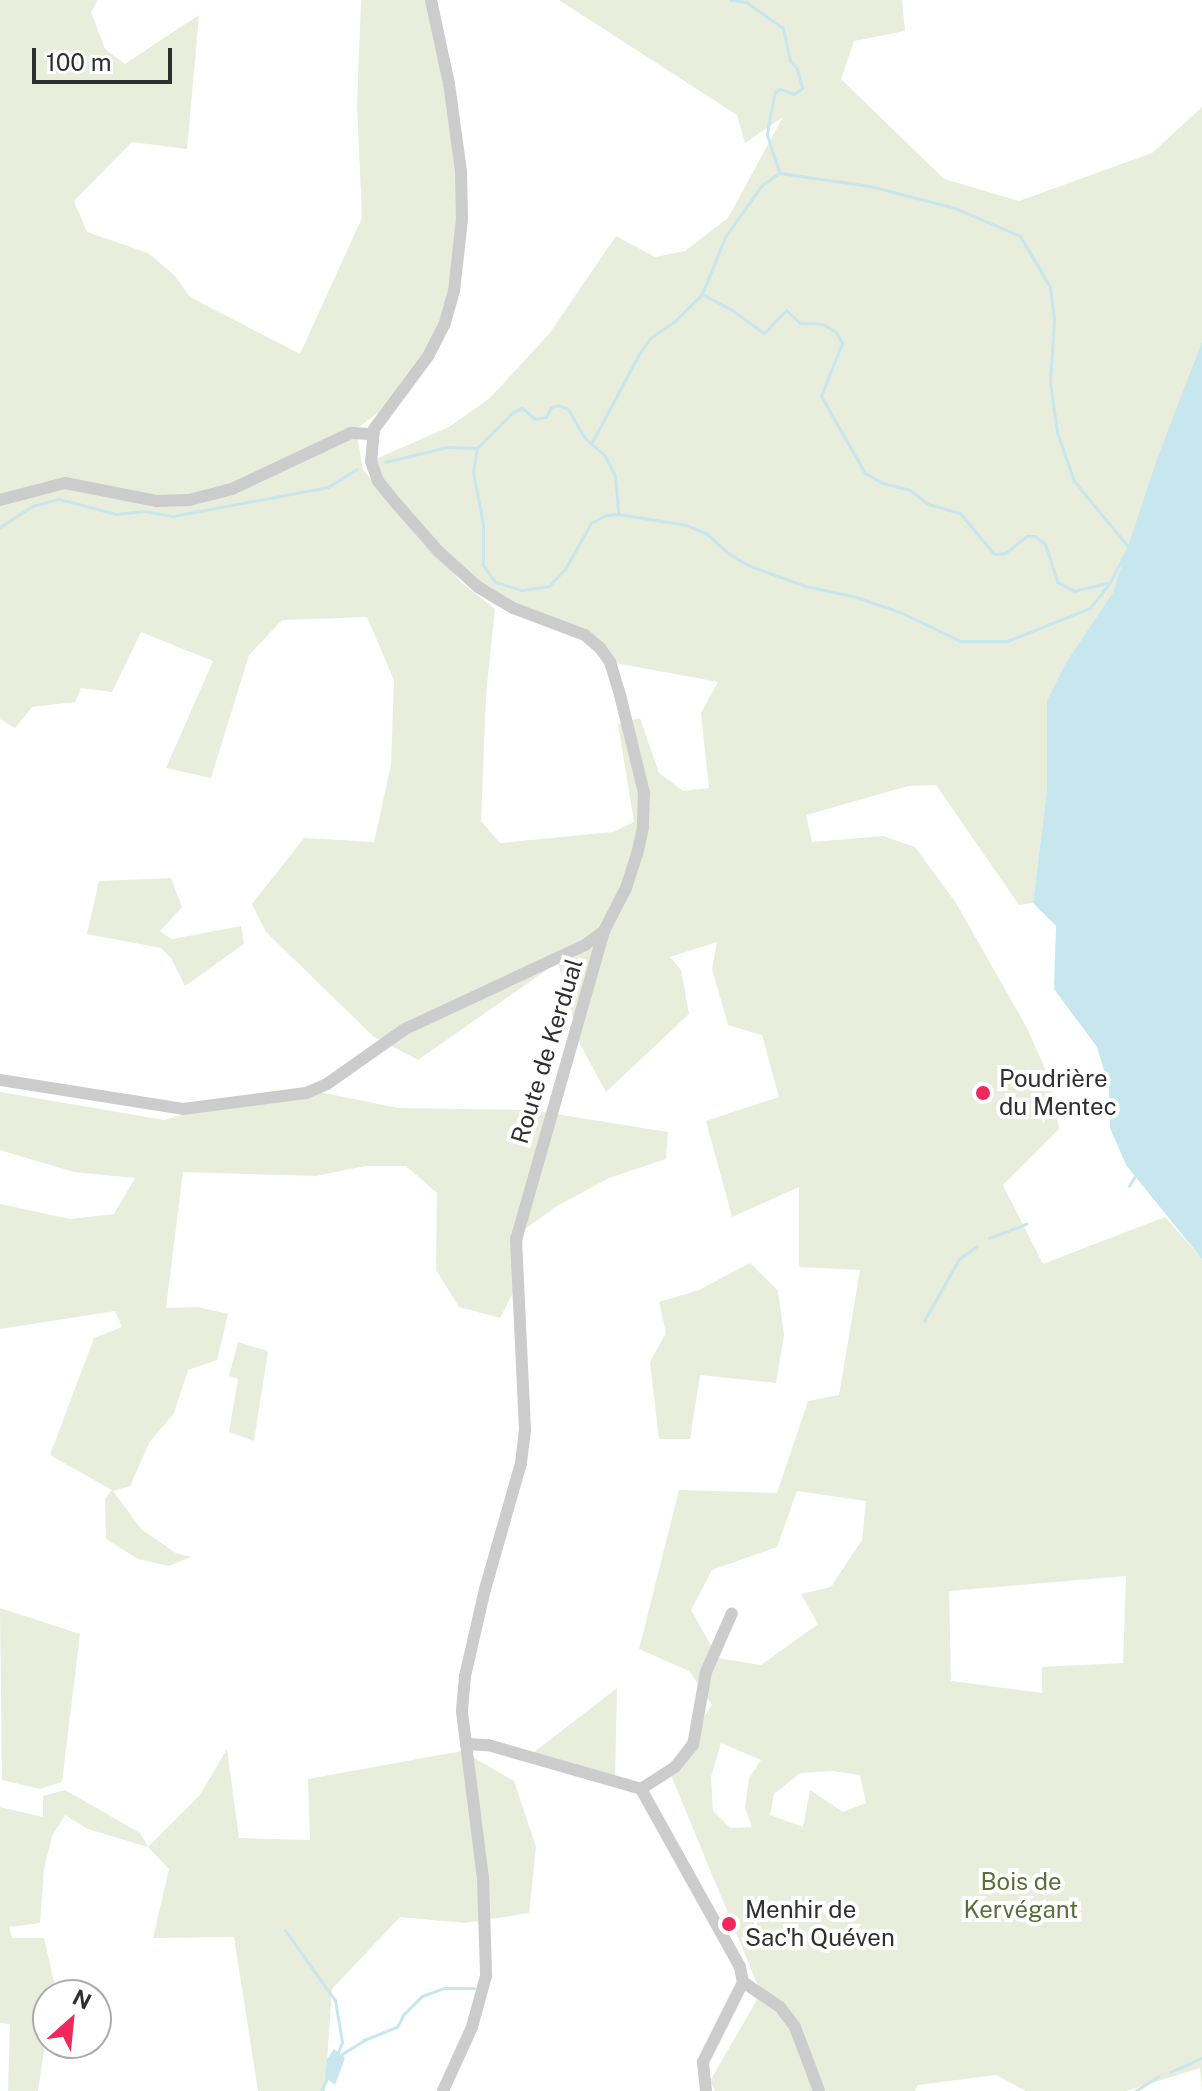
<!DOCTYPE html>
<meta charset="utf-8">
<style>
body{margin:0}
#map{position:relative;width:1202px;height:2091px;overflow:hidden;background:#fff;font-family:"Public Sans",sans-serif}
div>[style]{position:absolute}
[style*='--x']{left:calc(var(--x)*1px);top:calc(var(--y)*1px);width:calc(var(--w)*1px);rotate:calc(var(--a)*1deg)}
.green>*{inset:0;background:#e9eddc}
.water>*{inset:0;background:#c8e6ee}
.stream>*{height:3px;margin:-1.5px;padding:0 1.5px;transform-origin:1.5px;border-radius:1.5px;background:#c8e6ee}
.minor>*{height:12px;margin:-6px;padding:0 6px;transform-origin:6px;border-radius:6px;background:#ccc}
.dots>*{width:22px;height:22px;translate:-50% -50%;box-sizing:border-box;border:4px solid #fff;border-radius:50%}
span{translate:-50% -50%;white-space:nowrap;text-align:center;line-height:1.15;-webkit-text-stroke:8px #fff;paint-order:stroke}
.street-label{font-size:24px;color:#2f2f2f}
.poi-label{font-size:24px;color:#2f2f2f}
.left{translate:0 -50%;text-align:left}
.park-label{font-size:24px;color:#5c6e3a}
.north{position:absolute;left:32px;top:1979px;width:80px;height:80px;box-sizing:border-box;background:#fff;border:2px solid #acacac;border-radius:50%;rotate:27deg;font-size:22px;font-weight:700;line-height:32px;text-align:center;color:#2f2f2f}
.north::after{content:'';display:block;margin:auto;width:28px;height:36px;background:#f0285c;clip-path:polygon(50% 0,100% 100%,50% 72%,0 100%)}
.scale{position:absolute;left:32px;top:48px;width:140px;height:36px;box-sizing:border-box;border:4px solid #2f2f2f;border-top:0;padding-left:10px;font-size:24px;line-height:28px;white-space:nowrap;color:#2f2f2f;-webkit-text-stroke:6px #fff;paint-order:stroke}
</style>
<div id="map">
<div class="green">
<div style="clip-path:polygon(evenodd,0 0,98px 0,91px 12px,105px 49px,125px 64px,199px 15px,187px 149px,132px 142px,74px 201px,87px 232px,148px 253px,174px 275px,190px 297px,300px 354px,362px 218px,357px 105px,361px 0,431px 0,462px 219px,444px 325px,396px 400px,356px 429px,363px 470px,462px 583px,495px 609px,486px 695px,481px 821px,500px 843px,613px 832px,634px 822px,618px 724px,640px 718px,659px 773px,683px 791px,709px 788px,701px 713px,718px 682px,610px 662px,600px 648px,496px 599px,396px 503px,371px 461px,449px 427px,490px 398px,549px 334px,616px 236px,655px 257px,685px 251px,728px 218px,783px 117px,745px 143px,737px 115px,559px 0,902px 0,905px 31px,854px 41px,841px 79px,944px 179px,1019px 201px,1152px 153px,1202px 107px,1202px 346px,1113px 592px,1065px 664px,1047px 700px,1047px 789px,1033px 903px,1019px 905px,936px 785px,908px 786px,806px 815px,812px 842px,883px 836px,915px 847px,956px 903px,1027px 1028px,1051px 1082px,1059px 1129px,1003px 1185px,1043px 1264px,1165px 1217px,1202px 1259px,1202px 2091px,1200px 2068px,1126px 2091px,1026px 2091px,996px 2075px,918px 2085px,915px 2091px,715px 2091px,710px 2081px,761px 1993px,668px 1768px,712px 1705px,689px 1671px,639px 1649px,679px 1490px,777px 1493px,808px 1401px,839px 1395px,860px 1270px,799px 1267px,799px 1187px,732px 1217px,706px 1121px,779px 1097px,762px 1035px,728px 1025px,712px 969px,717px 942px,670px 957px,681px 970px,689px 1014px,606px 1092px,580px 1044px,558px 962px,418px 1060px,374px 1037px,266px 932px,252px 904px,304px 838px,374px 842px,391px 765px,394px 680px,367px 617px,282px 620px,249px 655px,211px 778px,166px 768px,213px 661px,141px 632px,112px 692px,81px 688px,75px 702px,32px 707px,15px 728px,0 719px,0 0,797px 1491px,866px 1501px,862px 1540px,831px 1587px,801px 1594px,818px 1624px,761px 1665px,718px 1658px,691px 1610px,712px 1570px,777px 1547px,797px 1491px,0 0,1126px 1576px,1123px 1663px,1042px 1667px,1042px 1693px,951px 1681px,949px 1591px,1126px 1576px,0 0,721px 1743px,761px 1760px,749px 1778px,745px 1808px,752px 1827px,730px 1828px,713px 1811px,711px 1777px,721px 1743px,0 0,832px 1771px,860px 1775px,866px 1803px,843px 1812px,810px 1790px,803px 1827px,770px 1815px,774px 1794px,800px 1773px,832px 1771px)"></div>
<div style="clip-path:polygon(171px 878px,182px 907px,160px 931px,172px 939px,241px 926px,244px 944px,185px 986px,171px 958px,161px 948px,87px 934px,99px 881px)"></div>
<div style="clip-path:polygon(314px 1091px,398px 1108px,531px 1110px,668px 1132px,666px 1159px,609px 1178px,557px 1206px,525px 1229px,513px 1293px,500px 1318px,459px 1307px,436px 1270px,437px 1193px,406px 1166px,365px 1166px,316px 1176px,183px 1172px,166px 1308px,198px 1307px,228px 1314px,217px 1360px,188px 1370px,174px 1413px,149px 1443px,130px 1486px,113px 1491px,142px 1530px,176px 1553px,191px 1557px,169px 1566px,138px 1559px,106px 1539px,105px 1499px,112px 1490px,50px 1455px,94px 1338px,122px 1327px,115px 1311px,0 1329px,0 1204px,70px 1219px,114px 1214px,135px 1178px,74px 1172px,0 1150px,0 1092px,164px 1120px,209px 1108px)"></div>
<div style="clip-path:polygon(750px 1263px,778px 1291px,784px 1335px,776px 1383px,700px 1375px,690px 1439px,659px 1439px,650px 1362px,666px 1333px,659px 1302px,699px 1290px)"></div>
<div style="clip-path:polygon(238px 1342px,268px 1351px,254px 1441px,229px 1432px,238px 1379px,229px 1376px)"></div>
<div style="clip-path:polygon(0 1608px,80px 1634px,62px 1782px,40px 1789px,2px 1780px)"></div>
<div style="clip-path:polygon(617px 1688px,615px 1778px,533px 1753px)"></div>
<div style="clip-path:polygon(227px 1749px,239px 1838px,310px 1840px,308px 1779px,462px 1751px,514px 1781px,536px 1847px,529px 1913px,465px 1923px,400px 1917px,332px 1989px,325px 2091px,258px 2091px,234px 1937px,153px 1938px,169px 1869px,148px 1847px,88px 1829px,65px 1815px,52px 1836px,44px 1869px,40px 1923px,9px 1927px,12px 1938px,44px 1938px,57px 1995px,48px 1995px,48px 2023px,38px 2091px,8px 2091px,10px 2024px,0 2023px,0 1807px,43px 1817px,43px 1796px,65px 1790px,140px 1833px,148px 1847px,200px 1795px)"></div>
</div>
<div class="water">
<div style="clip-path:polygon(1202px 342px,1202px 1259px,1126px 1165px,1110px 1128px,1109px 1087px,1097px 1047px,1054px 989px,1056px 926px,1033px 903px,1047px 789px,1047px 700px,1065px 664px,1113px 592px,1157px 459px)"></div>
<div style="clip-path:polygon(334px 2049px,345px 2058px,335px 2085px,325px 2077px,327px 2059px)"></div>
</div>
<div class="stream">
<div style="--x:730;--y:0;--w:16;--a:7"></div>
<div style="--x:746;--y:2;--w:45;--a:35.1"></div>
<div style="--x:783;--y:28;--w:33;--a:78"></div>
<div style="--x:790;--y:60;--w:11;--a:52"></div>
<div style="--x:797;--y:69;--w:20;--a:75"></div>
<div style="--x:802;--y:88;--w:10;--a:143"></div>
<div style="--x:794;--y:94;--w:15;--a:-160"></div>
<div style="--x:780;--y:89;--w:6;--a:149"></div>
<div style="--x:775;--y:92;--w:24;--a:102"></div>
<div style="--x:770;--y:115;--w:20;--a:99"></div>
<div style="--x:767;--y:135;--w:40;--a:72"></div>
<div style="--x:779;--y:173;--w:92;--a:8.1"></div>
<div style="--x:870;--y:186;--w:88;--a:14.5"></div>
<div style="--x:955;--y:208;--w:71;--a:23.3"></div>
<div style="--x:1020;--y:236;--w:59;--a:59.5"></div>
<div style="--x:1050;--y:287;--w:33;--a:83"></div>
<div style="--x:1054;--y:320;--w:62;--a:93.7"></div>
<div style="--x:1050;--y:382;--w:50;--a:82"></div>
<div style="--x:1057;--y:432;--w:52;--a:70.9"></div>
<div style="--x:1074;--y:481;--w:88;--a:50.5"></div>
<div style="--x:702;--y:294;--w:34;--a:28"></div>
<div style="--x:732;--y:310;--w:39;--a:36"></div>
<div style="--x:764;--y:333;--w:32;--a:-46"></div>
<div style="--x:786;--y:310;--w:19;--a:43"></div>
<div style="--x:800;--y:323;--w:23;--a:2"></div>
<div style="--x:823;--y:324;--w:15;--a:32"></div>
<div style="--x:836;--y:332;--w:13;--a:61"></div>
<div style="--x:842;--y:343;--w:57;--a:111.6"></div>
<div style="--x:821;--y:396;--w:89;--a:60.3"></div>
<div style="--x:865;--y:473;--w:20;--a:30"></div>
<div style="--x:882;--y:483;--w:29;--a:14"></div>
<div style="--x:910;--y:490;--w:23;--a:38"></div>
<div style="--x:928;--y:504;--w:33;--a:16"></div>
<div style="--x:960;--y:513;--w:53;--a:50.3"></div>
<div style="--x:994;--y:554;--w:11;--a:-5"></div>
<div style="--x:1005;--y:553;--w:28;--a:-38"></div>
<div style="--x:1027;--y:536;--w:8;--a:0"></div>
<div style="--x:1035;--y:536;--w:13;--a:39"></div>
<div style="--x:1045;--y:544;--w:40;--a:72"></div>
<div style="--x:1057;--y:582;--w:19;--a:28"></div>
<div style="--x:1074;--y:591;--w:34;--a:-14"></div>
<div style="--x:591;--y:444;--w:102;--a:-61.9"></div>
<div style="--x:639;--y:354;--w:19;--a:-55"></div>
<div style="--x:650;--y:338;--w:30;--a:-34"></div>
<div style="--x:675;--y:321;--w:38;--a:-45"></div>
<div style="--x:702;--y:294;--w:61;--a:-68"></div>
<div style="--x:725;--y:237;--w:64;--a:-54.6"></div>
<div style="--x:762;--y:185;--w:21;--a:-35"></div>
<div style="--x:477;--y:448;--w:24;--a:99"></div>
<div style="--x:473;--y:472;--w:53;--a:79.1"></div>
<div style="--x:483;--y:524;--w:41;--a:90"></div>
<div style="--x:483;--y:565;--w:21;--a:55"></div>
<div style="--x:495;--y:582;--w:28;--a:17"></div>
<div style="--x:522;--y:590;--w:27;--a:-8"></div>
<div style="--x:549;--y:586;--w:23;--a:-47"></div>
<div style="--x:565;--y:569;--w:53;--a:-60.5"></div>
<div style="--x:591;--y:523;--w:17;--a:-28"></div>
<div style="--x:606;--y:515;--w:12;--a:-5"></div>
<div style="--x:385;--y:462;--w:64;--a:-13.6"></div>
<div style="--x:447;--y:447;--w:30;--a:2"></div>
<div style="--x:477;--y:448;--w:49;--a:-45"></div>
<div style="--x:512;--y:413;--w:11;--a:-27"></div>
<div style="--x:522;--y:408;--w:17;--a:40"></div>
<div style="--x:535;--y:419;--w:11;--a:-10"></div>
<div style="--x:546;--y:417;--w:11;--a:-63"></div>
<div style="--x:551;--y:407;--w:7;--a:-16"></div>
<div style="--x:558;--y:405;--w:11;--a:22"></div>
<div style="--x:568;--y:409;--w:32;--a:60"></div>
<div style="--x:584;--y:437;--w:28;--a:42"></div>
<div style="--x:605;--y:456;--w:22;--a:63"></div>
<div style="--x:615;--y:476;--w:38;--a:85"></div>
<div style="--x:618;--y:514;--w:69;--a:9.2"></div>
<div style="--x:686;--y:525;--w:23;--a:23"></div>
<div style="--x:707;--y:534;--w:30;--a:42"></div>
<div style="--x:729;--y:554;--w:24;--a:30"></div>
<div style="--x:750;--y:566;--w:59;--a:20"></div>
<div style="--x:805;--y:586;--w:49;--a:11.8"></div>
<div style="--x:853;--y:596;--w:50;--a:18.8"></div>
<div style="--x:900;--y:612;--w:67;--a:25.8"></div>
<div style="--x:960;--y:641;--w:47;--a:0"></div>
<div style="--x:1007;--y:641;--w:89;--a:-21.7"></div>
<div style="--x:1090;--y:608;--w:33;--a:-52"></div>
<div style="--x:1110;--y:582;--w:38;--a:-62"></div>
<div style="--x:0;--y:527;--w:38;--a:-33"></div>
<div style="--x:32;--y:506;--w:28;--a:-15"></div>
<div style="--x:59;--y:499;--w:59;--a:14.7"></div>
<div style="--x:116;--y:514;--w:28;--a:-6"></div>
<div style="--x:144;--y:511;--w:29;--a:10"></div>
<div style="--x:173;--y:516;--w:158;--a:-10.6"></div>
<div style="--x:328;--y:487;--w:34;--a:-32"></div>
<div style="--x:1129;--y:1186;--w:12;--a:-59"></div>
<div style="--x:989;--y:1238;--w:40;--a:-21"></div>
<div style="--x:924;--y:1321;--w:71;--a:-60.6"></div>
<div style="--x:959;--y:1259;--w:22;--a:-36"></div>
<div style="--x:285;--y:1930;--w:86;--a:54.5"></div>
<div style="--x:335;--y:2000;--w:43;--a:80.5"></div>
<div style="--x:342;--y:2042;--w:11;--a:112"></div>
<div style="--x:342;--y:2054;--w:26;--a:-32"></div>
<div style="--x:364;--y:2040;--w:35;--a:-22"></div>
<div style="--x:397;--y:2027;--w:13;--a:-63"></div>
<div style="--x:403;--y:2015;--w:27;--a:-45"></div>
<div style="--x:422;--y:1996;--w:23;--a:-20"></div>
<div style="--x:444;--y:1988;--w:30;--a:0"></div>
<div style="--x:1170;--y:2072;--w:35;--a:-24"></div>
<div style="--x:321;--y:2091;--w:14;--a:-65"></div>
<div style="--x:1135;--y:2091;--w:28;--a:-32"></div>
</div>
<div class="minor">
<div style="--x:431;--y:0;--w:86;--a:77.9"></div>
<div style="--x:449;--y:84;--w:89;--a:82.2"></div>
<div style="--x:461;--y:172;--w:47;--a:88.8"></div>
<div style="--x:462;--y:219;--w:72;--a:96.3"></div>
<div style="--x:454;--y:291;--w:35;--a:106"></div>
<div style="--x:444;--y:325;--w:34;--a:117"></div>
<div style="--x:429;--y:355;--w:92;--a:126.6"></div>
<div style="--x:374;--y:429;--w:32;--a:95"></div>
<div style="--x:371;--y:461;--w:21;--a:71"></div>
<div style="--x:378;--y:481;--w:28;--a:51"></div>
<div style="--x:396;--y:503;--w:64;--a:48.8"></div>
<div style="--x:438;--y:551;--w:54;--a:42"></div>
<div style="--x:478;--y:587;--w:41;--a:31"></div>
<div style="--x:513;--y:608;--w:77;--a:20.6"></div>
<div style="--x:585;--y:635;--w:20;--a:41"></div>
<div style="--x:600;--y:648;--w:17;--a:54"></div>
<div style="--x:610;--y:662;--w:34;--a:73"></div>
<div style="--x:620;--y:695;--w:101;--a:76.2"></div>
<div style="--x:644;--y:793;--w:35;--a:92"></div>
<div style="--x:643;--y:828;--w:27;--a:103"></div>
<div style="--x:637;--y:854;--w:36;--a:108"></div>
<div style="--x:626;--y:888;--w:48;--a:117.1"></div>
<div style="--x:604;--y:931;--w:320;--a:105.9"></div>
<div style="--x:516;--y:1239;--w:191;--a:87.3"></div>
<div style="--x:525;--y:1430;--w:33;--a:97"></div>
<div style="--x:521;--y:1463;--w:131;--a:105.9"></div>
<div style="--x:485;--y:1589;--w:89;--a:102.9"></div>
<div style="--x:465;--y:1676;--w:36;--a:95"></div>
<div style="--x:462;--y:1712;--w:167;--a:82.8"></div>
<div style="--x:483;--y:1878;--w:98;--a:88.2"></div>
<div style="--x:486;--y:1976;--w:53;--a:105.4"></div>
<div style="--x:472;--y:2027;--w:70;--a:114.4"></div>
<div style="--x:0;--y:500;--w:67;--a:-14.7"></div>
<div style="--x:65;--y:483;--w:94;--a:11.1"></div>
<div style="--x:157;--y:501;--w:32;--a:-2"></div>
<div style="--x:189;--y:500;--w:44;--a:-14.3"></div>
<div style="--x:232;--y:489;--w:132;--a:-25.2"></div>
<div style="--x:351;--y:433;--w:20;--a:3"></div>
<div style="--x:0;--y:1080;--w:185;--a:9"></div>
<div style="--x:183;--y:1109;--w:124;--a:-7.4"></div>
<div style="--x:306;--y:1093;--w:23;--a:-23"></div>
<div style="--x:327;--y:1084;--w:95;--a:-35.2"></div>
<div style="--x:405;--y:1029;--w:199;--a:-25"></div>
<div style="--x:585;--y:945;--w:24;--a:-36"></div>
<div style="--x:466;--y:1744;--w:22;--a:3"></div>
<div style="--x:488;--y:1745;--w:159;--a:16"></div>
<div style="--x:641;--y:1789;--w:204;--a:60.9"></div>
<div style="--x:740;--y:1967;--w:15;--a:79"></div>
<div style="--x:743;--y:1982;--w:45;--a:34"></div>
<div style="--x:780;--y:2007;--w:25;--a:53"></div>
<div style="--x:795;--y:2027;--w:68;--a:69.4"></div>
<div style="--x:641;--y:1789;--w:40;--a:-32.9"></div>
<div style="--x:675;--y:1767;--w:28;--a:-51"></div>
<div style="--x:693;--y:1745;--w:74;--a:-79.9"></div>
<div style="--x:706;--y:1672;--w:64;--a:-66.2"></div>
<div style="--x:706;--y:2091;--w:29;--a:-96"></div>
<div style="--x:703;--y:2062;--w:89;--a:-63.4"></div>
</div>
<div class="dots">
<div style="left:983px;top:1093px;background:#f0285c"></div>
<div style="left:729px;top:1924px;background:#f0285c"></div>
</div>
<div class="street-label">
<span style="left:547px;top:1051px;rotate:-73deg">Route de Kerdual</span>
</div>
<div class="poi-label">
<span class="left" style="left:999px;top:1093px">Poudrière<br>du Mentec</span>
<span class="left" style="left:745px;top:1924px">Menhir de<br>Sac'h Quéven</span>
</div>
<div class="park-label">
<span style="left:1021px;top:1896px">Bois de<br>Kervégant</span>
</div>
<div class="north">N</div>
<div class="scale">100 m</div>
</div>
